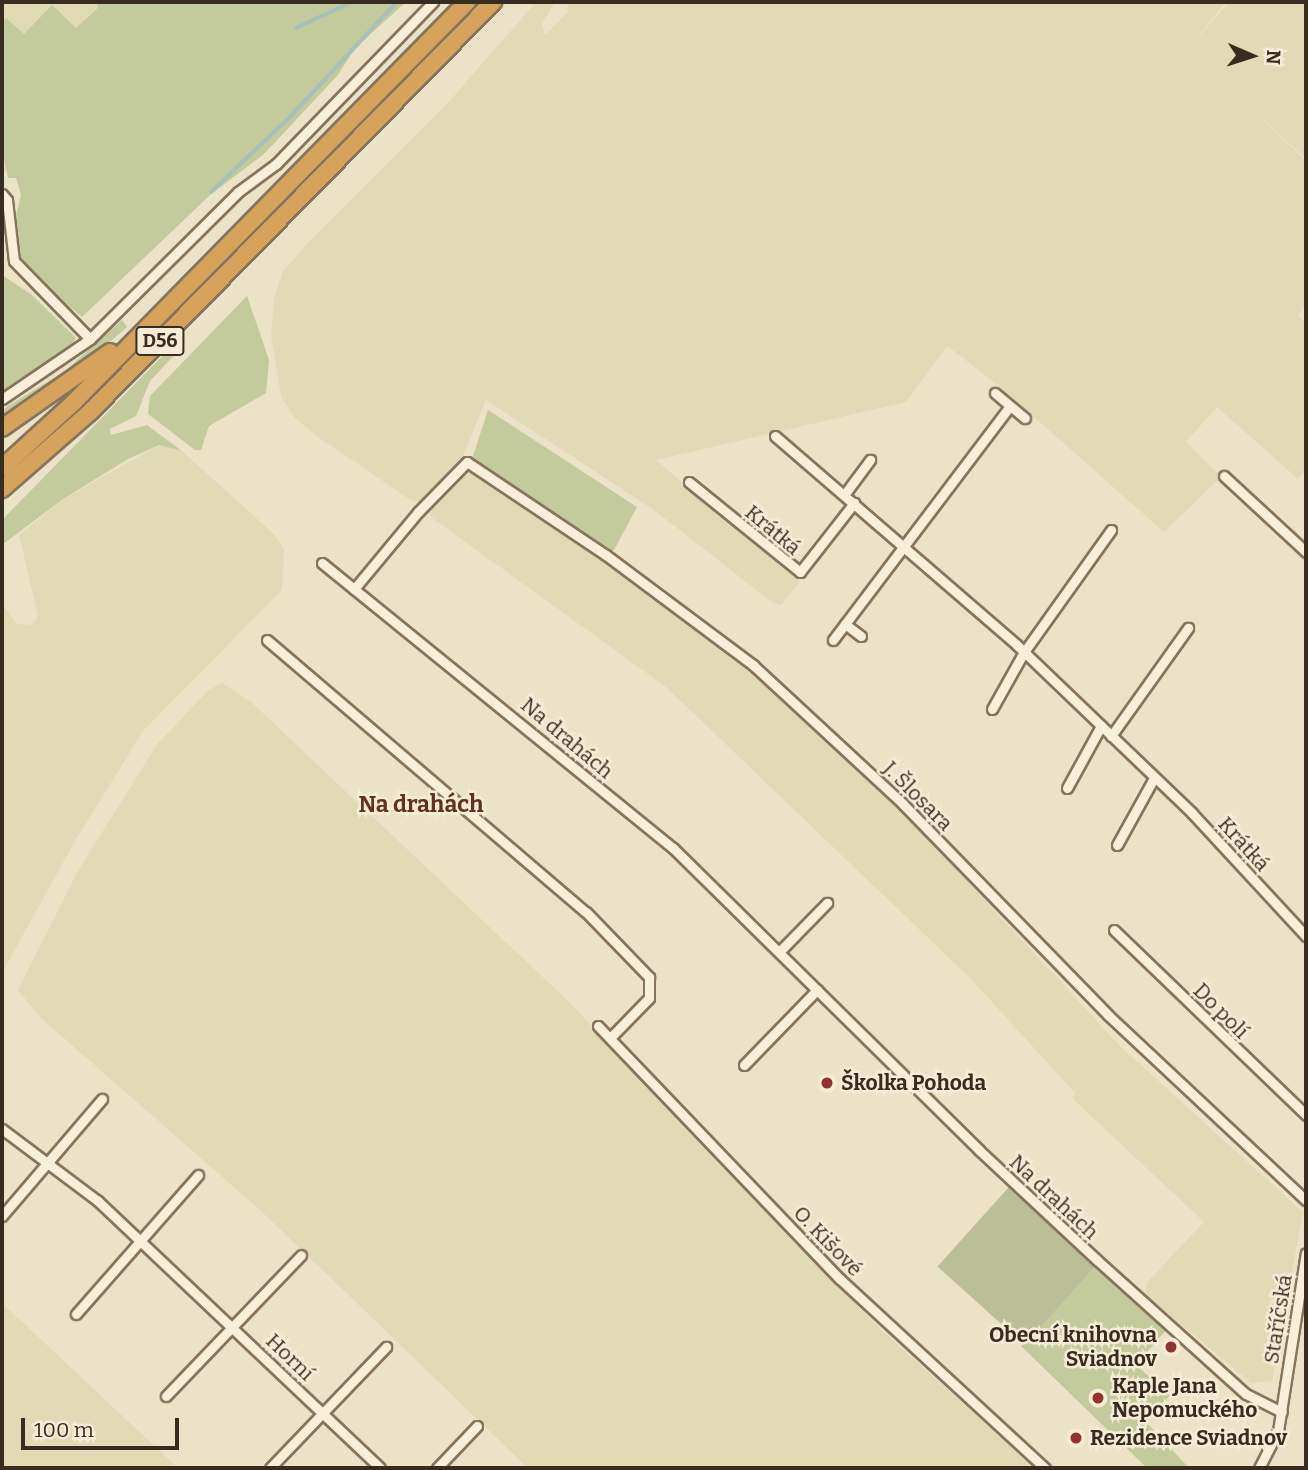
<!DOCTYPE html>
<meta charset="utf-8">
<style>
body{margin:0}
#map{position:relative;width:1308px;height:1470px;overflow:hidden;background:#ece2c7;font-family:Bitter,serif}
div>[style]{position:absolute}
[style*='--x']{left:calc(var(--x)*1px);top:calc(var(--y)*1px);width:calc(var(--w)*1px);rotate:calc(var(--a)*1deg)}
.farmland>*{inset:0;background:#e1dbb5}
.green>*{inset:0;background:#c3ca9b}
.cemetery>*{inset:0;background:#babf9a;transform-origin:0 0}
.stream>*{height:3.5px;margin:-1.75px;padding:0 1.75px;transform-origin:1.75px;border-radius:1.75px;background:#a8c0b9}
.roads{filter:drop-shadow(2px 0 #87745d) drop-shadow(-2px 0 #87745d) drop-shadow(0 2px #87745d) drop-shadow(0 -2px #87745d)}
.street>*{height:9px;margin:-4.5px;padding:0 4.5px;transform-origin:4.5px;border-radius:4.5px;background:#f7efda}
.highway>*{height:16px;margin:-8px;padding:0 8px;transform-origin:8px;border-radius:8px;background:#d6a35d}
.dots>*{width:19px;height:19px;translate:-50% -50%;box-sizing:border-box;border:4px solid #f4ecd6;border-radius:50%}
span{translate:-50% -50%;white-space:nowrap;text-align:center;line-height:1.15;-webkit-text-stroke:5px #f4ecd6;paint-order:stroke}
.shield-label span{padding:2px 5px;background:#f4ecd6;border:2px solid;border-radius:5px;-webkit-text-stroke-width:0}
.shield-label{font-size:19px;color:#382c20;font-weight:700}
.street-label{font-size:21px;color:#382c20}
.poi-label{font-size:21px;color:#382c20;font-weight:700}
.left{translate:0 -50%;text-align:left}
.right{translate:-100% -50%;text-align:right}
.neighbourhood-label{font-size:23px;color:#623122;font-weight:700}
.frame{position:absolute;inset:0;border:4px solid #382c20;pointer-events:none}
.north{position:absolute;left:1217px;top:21px;width:70px;height:70px;-webkit-text-stroke:5px #f4ecd6;paint-order:stroke;rotate:93deg;font-size:19px;font-weight:700;line-height:28px;text-align:center;color:#382c20}
.north::after{content:'';display:block;margin:auto;width:24px;height:32px;background:#382c20;clip-path:polygon(50% 0,100% 100%,50% 72%,0 100%)}
.scale{position:absolute;left:21px;top:1418px;width:158px;height:32px;box-sizing:border-box;border:4px solid #382c20;border-top:0;padding-left:9px;font-size:21px;line-height:24px;white-space:nowrap;color:#382c20;-webkit-text-stroke:5px #f4ecd6;paint-order:stroke}
</style>
<div id="map">
<div class="farmland">
<div style="clip-path:polygon(2px 2px,110px 2px,15px 168px,2px 173px)"></div>
<div style="clip-path:polygon(536px 2px,555px 2px,542px 24px,545px 35px,568px 12px,567px 2px,1226px 2px,1189px 48px,1229px 2px,1306px 2px,1306px 159px,1250px 107px,1306px 161px,1306px 305px,1298px 315px,1306px 323px,1306px 469px,1298px 479px,1217px 407px,1186px 442px,1221px 477px,1164px 532px,998px 385px,947px 346px,906px 402px,656px 460px,800px 582px,781px 605px,773px 603px,654px 510px,486px 400px,460px 463px,421px 502px,412px 501px,318px 437px,295px 418px,281px 397px,271px 336px,274px 297px,283px 271px,308px 243px,446px 105px)"></div>
<div style="clip-path:polygon(159px 445px,182px 451px,275px 535px,284px 549px,282px 590px,143px 731px,75px 841px,2px 973px,2px 603px,17px 624px,32px 625px,38px 616px,19px 535px,63px 499px)"></div>
<div style="clip-path:polygon(471px 472px,640px 585px,752px 672px,914px 824px,1121px 1047px,1303px 1212px,1272px 1381px,1251px 1383px,1145px 1294px,1147px 1282px,1204px 1222px,1072px 1098px,1075px 1093px,971px 979px,666px 687px,432px 518px,428px 510px,433px 501px,454px 480px)"></div>
<div style="clip-path:polygon(222px 683px,251px 702px,567px 1000px,876px 1325px,1034px 1468px,528px 1468px,260px 1210px,41px 1018px,18px 990px,79px 869px,158px 743px,209px 690px)"></div>
<div style="clip-path:polygon(2px 1303px,80px 1376px,178px 1468px,2px 1468px)"></div>
</div>
<div class="green">
<div style="clip-path:polygon(96px 2px,406px 2px,355px 48px,338px 75px,264px 154px,209px 196px,82px 317px,26px 270px,17px 258px,14px 224px,21px 195px,16px 178px,8px 178px,2px 146px,2px 23px,6px 18px,24px 34px,52px 5px,76px 28px,98px 8px)"></div>
<div style="clip-path:polygon(2px 275px,32px 295px,76px 338px,69px 350px,2px 393px)"></div>
<div style="clip-path:polygon(247px 296px,269px 360px,266px 393px,209px 426px,201px 450px,195px 450px,148px 414px,150px 396px)"></div>
<div style="clip-path:polygon(122px 320px,127px 327px,69px 378px,2px 420px,2px 410px,66px 370px)"></div>
<div style="clip-path:polygon(175px 343px,181px 348px,150px 381px,136px 416px,110px 429px,111px 435px,147px 425px,182px 451px,159px 445px,128px 459px,63px 499px,2px 545px,2px 520px)"></div>
<div style="clip-path:polygon(488px 410px,637px 507px,614px 550px,608px 552px,472px 459px)"></div>
<div style="clip-path:polygon(1096px 1265px,1167px 1329px,1136px 1365px,1170px 1395px,1146px 1422px,1189px 1468px,1147px 1468px,1021px 1346px)"></div>
</div>
<div class="cemetery">
<div style="left:1009px;top:1187px;width:117px;height:107px;rotate:42deg"></div>
</div>
<div class="stream">
<div style="--x:296;--y:28;--w:62;--a:-24.9"></div>
<div style="--x:211;--y:192;--w:110;--a:-43.5"></div>
<div style="--x:291;--y:116;--w:156;--a:-47.1"></div>
</div>
<div class="roads">
<div class="street">
<div style="--x:2;--y:194;--w:8;--a:50"></div>
<div style="--x:7;--y:200;--w:61;--a:83.5"></div>
<div style="--x:14;--y:261;--w:109;--a:45.7"></div>
<div style="--x:995;--y:393;--w:39;--a:40"></div>
<div style="--x:2;--y:399;--w:107;--a:-34.3"></div>
<div style="--x:90;--y:339;--w:209;--a:-44.8"></div>
<div style="--x:238;--y:192;--w:47;--a:-36.4"></div>
<div style="--x:276;--y:164;--w:226;--a:-45.9"></div>
<div style="--x:775;--y:436;--w:320;--a:40.8"></div>
<div style="--x:1017;--y:645;--w:243;--a:43.8"></div>
<div style="--x:1192;--y:813;--w:168;--a:47.2"></div>
<div style="--x:1224;--y:476;--w:112;--a:42.8"></div>
<div style="--x:689;--y:482;--w:143;--a:39"></div>
<div style="--x:800;--y:572;--w:88;--a:-52"></div>
<div style="--x:844;--y:495;--w:44;--a:-53.4"></div>
<div style="--x:322;--y:563;--w:452;--a:39.1"></div>
<div style="--x:673;--y:848;--w:430;--a:44.6"></div>
<div style="--x:979;--y:1150;--w:161;--a:43"></div>
<div style="--x:1097;--y:1260;--w:200;--a:42"></div>
<div style="--x:1246;--y:1394;--w:40;--a:26.6"></div>
<div style="--x:354;--y:589;--w:100;--a:-50.3"></div>
<div style="--x:418;--y:512;--w:70;--a:-45.6"></div>
<div style="--x:467;--y:462;--w:167;--a:33.8"></div>
<div style="--x:606;--y:555;--w:184;--a:36.8"></div>
<div style="--x:753;--y:665;--w:205;--a:42.8"></div>
<div style="--x:903;--y:804;--w:294;--a:45.8"></div>
<div style="--x:1108;--y:1015;--w:271;--a:43.1"></div>
<div style="--x:845;--y:624;--w:20;--a:37"></div>
<div style="--x:267;--y:640;--w:419;--a:40.5"></div>
<div style="--x:586;--y:912;--w:91;--a:45.9"></div>
<div style="--x:649;--y:977;--w:21;--a:90"></div>
<div style="--x:649;--y:998;--w:56;--a:134.3"></div>
<div style="--x:833;--y:640;--w:293;--a:-52.9"></div>
<div style="--x:992;--y:709;--w:65;--a:-60.7"></div>
<div style="--x:1024;--y:652;--w:150;--a:-54.5"></div>
<div style="--x:1111;--y:736;--w:133;--a:-54.5"></div>
<div style="--x:1067;--y:788;--w:71;--a:-61.3"></div>
<div style="--x:1117;--y:845;--w:77;--a:-61.1"></div>
<div style="--x:1114;--y:930;--w:267;--a:43.9"></div>
<div style="--x:779;--y:952;--w:69;--a:-45.6"></div>
<div style="--x:598;--y:1026;--w:350;--a:46.3"></div>
<div style="--x:840;--y:1279;--w:279;--a:42.7"></div>
<div style="--x:744;--y:1065;--w:105;--a:-45.8"></div>
<div style="--x:2;--y:1129;--w:120;--a:36.9"></div>
<div style="--x:98;--y:1201;--w:388;--a:43.4"></div>
<div style="--x:2;--y:1216;--w:154;--a:-49.5"></div>
<div style="--x:76;--y:1314;--w:185;--a:-48.7"></div>
<div style="--x:166;--y:1396;--w:195;--a:-46.2"></div>
<div style="--x:270;--y:1468;--w:168;--a:-46.2"></div>
<div style="--x:437;--y:1468;--w:58;--a:-46.4"></div>
<div style="--x:1259;--y:1468;--w:42;--a:-62.8"></div>
<div style="--x:1278;--y:1431;--w:180;--a:-81.1"></div>
</div>
<div class="highway">
<div style="--x:2;--y:428;--w:132;--a:-35.1"></div>
<div style="--x:2;--y:468;--w:98;--a:-42.5"></div>
<div style="--x:74;--y:402;--w:561;--a:-45.51"></div>
<div style="--x:2;--y:489;--w:117;--a:-41.2"></div>
<div style="--x:90;--y:412;--w:575;--a:-45.49"></div>
</div>
</div>
<div class="dots">
<div style="left:827px;top:1083px;background:#923231"></div>
<div style="left:1171px;top:1347px;background:#923231"></div>
<div style="left:1098px;top:1398px;background:#923231"></div>
<div style="left:1076px;top:1438px;background:#923231"></div>
</div>
<div class="shield-label">
<span style="left:160px;top:341px">D56</span>
</div>
<div class="street-label">
<span style="left:773px;top:530px;rotate:40deg">Krátká</span>
<span style="left:567px;top:738px;rotate:40deg">Na drahách</span>
<span style="left:918px;top:796px;rotate:45deg">J. Šlosara</span>
<span style="left:1244px;top:844px;rotate:48deg">Krátká</span>
<span style="left:1221px;top:1011px;rotate:45deg">Do polí</span>
<span style="left:1054px;top:1197px;rotate:43deg">Na drahách</span>
<span style="left:828px;top:1241px;rotate:46deg">O. Kišové</span>
<span style="left:1278px;top:1319px;rotate:-81deg">Staříčská</span>
<span style="left:290px;top:1357px;rotate:44deg">Horní</span>
</div>
<div class="poi-label">
<span class="left" style="left:841px;top:1083px">Školka Pohoda</span>
<span class="right" style="left:1157px;top:1347px">Obecní knihovna<br>Sviadnov</span>
<span class="left" style="left:1112px;top:1398px">Kaple Jana<br>Nepomuckého</span>
<span class="left" style="left:1090px;top:1438px">Rezidence Sviadnov</span>
</div>
<div class="neighbourhood-label">
<span style="left:421px;top:804px">Na drahách</span>
</div>
<div class="frame"></div>
<div class="north">N</div>
<div class="scale">100 m</div>
</div>
